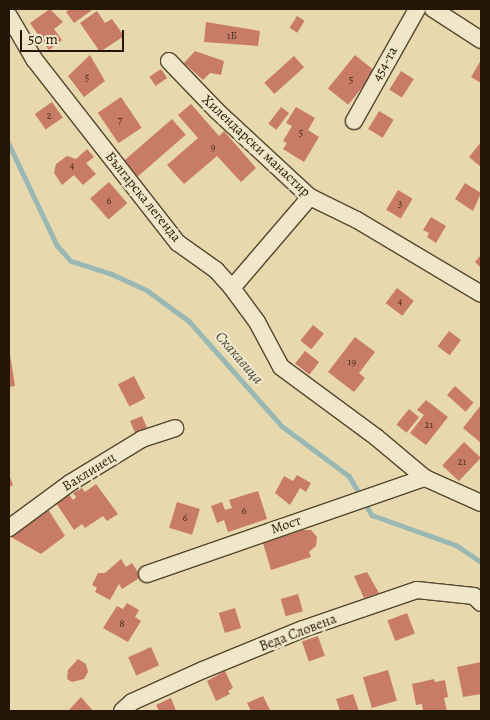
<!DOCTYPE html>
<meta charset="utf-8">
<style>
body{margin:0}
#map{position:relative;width:490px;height:720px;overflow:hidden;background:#e8d8ae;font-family:Alegreya,serif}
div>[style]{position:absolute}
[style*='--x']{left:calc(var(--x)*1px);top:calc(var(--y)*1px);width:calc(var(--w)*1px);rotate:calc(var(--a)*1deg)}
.stream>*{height:4.5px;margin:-2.25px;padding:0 2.25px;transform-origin:2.25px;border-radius:2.25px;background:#99b8b3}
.building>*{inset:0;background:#c87c67;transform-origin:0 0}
.roads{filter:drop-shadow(1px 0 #55462f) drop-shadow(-1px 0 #55462f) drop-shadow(0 1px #55462f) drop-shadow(0 -1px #55462f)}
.minor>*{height:16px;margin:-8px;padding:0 8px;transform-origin:8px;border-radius:8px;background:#f0e6ca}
span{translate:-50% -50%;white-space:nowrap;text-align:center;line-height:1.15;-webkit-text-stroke:4.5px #f0e6ca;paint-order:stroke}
.number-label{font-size:11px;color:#4d301e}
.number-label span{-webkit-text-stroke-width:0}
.street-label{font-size:14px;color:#241605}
.water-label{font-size:15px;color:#4d4f42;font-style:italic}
.frame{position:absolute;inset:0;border:10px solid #241605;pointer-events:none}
.scale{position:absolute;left:20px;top:30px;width:104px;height:22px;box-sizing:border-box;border:2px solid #241605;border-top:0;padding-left:6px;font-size:15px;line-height:18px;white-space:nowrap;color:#241605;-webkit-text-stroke:4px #f0e6ca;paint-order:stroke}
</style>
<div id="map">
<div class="stream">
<div style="--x:9;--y:144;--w:112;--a:64.6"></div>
<div style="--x:57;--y:245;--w:21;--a:49"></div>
<div style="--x:71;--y:261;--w:43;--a:17.6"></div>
<div style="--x:112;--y:274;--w:40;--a:25"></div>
<div style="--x:148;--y:291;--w:51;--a:36.2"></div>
<div style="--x:189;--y:321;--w:140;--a:48.5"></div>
<div style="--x:282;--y:426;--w:84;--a:36.7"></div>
<div style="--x:349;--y:476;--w:23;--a:59"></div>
<div style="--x:365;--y:503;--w:14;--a:60"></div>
<div style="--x:372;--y:515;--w:89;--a:19.7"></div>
<div style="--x:456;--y:545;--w:30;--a:34"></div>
</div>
<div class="building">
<div style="clip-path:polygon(50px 9px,63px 22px,54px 29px,62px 40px,49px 50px,30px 23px)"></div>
<div style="clip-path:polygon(70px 9px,91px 9px,92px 10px,74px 23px,66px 12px)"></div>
<div style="clip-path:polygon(97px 11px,105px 23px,112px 19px,124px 36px,100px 52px,80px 23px)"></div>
<div style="left:297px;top:16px;width:9px;height:14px;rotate:32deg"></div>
<div style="clip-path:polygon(206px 22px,260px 31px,258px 46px,204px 42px)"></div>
<div style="clip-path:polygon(195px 51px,224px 61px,221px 75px,210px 73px,203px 80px,184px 63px)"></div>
<div style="clip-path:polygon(90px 55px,105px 81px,84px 97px,68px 76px)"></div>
<div style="left:355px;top:55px;width:26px;height:43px;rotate:39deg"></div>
<div style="left:294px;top:56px;width:15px;height:40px;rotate:48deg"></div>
<div style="clip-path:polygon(481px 60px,481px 83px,471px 77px)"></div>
<div style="left:161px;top:69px;width:11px;height:14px;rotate:56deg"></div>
<div style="left:401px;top:71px;width:15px;height:22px;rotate:32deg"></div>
<div style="left:121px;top:97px;width:37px;height:28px;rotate:56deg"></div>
<div style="left:52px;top:102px;width:19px;height:21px;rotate:55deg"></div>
<div style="clip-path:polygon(191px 104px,219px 136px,224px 131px,256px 168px,241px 182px,217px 156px,184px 184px,167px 165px,198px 138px,178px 115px)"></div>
<div style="left:281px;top:107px;width:10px;height:21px;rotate:37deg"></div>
<div style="clip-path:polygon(296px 107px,315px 118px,308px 130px,319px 137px,304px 162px,283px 149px,287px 143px,283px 141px,292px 126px,286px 123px)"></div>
<div style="left:379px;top:111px;width:17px;height:21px;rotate:31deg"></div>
<div style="left:172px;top:119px;width:21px;height:64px;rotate:49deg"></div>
<div style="clip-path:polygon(481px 142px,481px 167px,469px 157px)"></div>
<div style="clip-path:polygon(87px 149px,94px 157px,86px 163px,96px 174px,83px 185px,74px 175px,62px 185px,54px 173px,56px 164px,67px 156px,76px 159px)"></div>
<div style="left:109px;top:182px;width:28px;height:25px;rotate:49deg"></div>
<div style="clip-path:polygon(465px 183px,481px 193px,473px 211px,455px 199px)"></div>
<div style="left:398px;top:190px;width:17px;height:23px;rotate:31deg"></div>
<div style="clip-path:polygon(431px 217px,446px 226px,436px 243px,427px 237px,429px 233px,423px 230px)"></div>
<div style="clip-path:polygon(481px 255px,481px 268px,475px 262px)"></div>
<div style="left:397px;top:288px;width:21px;height:19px;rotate:37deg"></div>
<div style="left:313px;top:325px;width:14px;height:20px;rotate:39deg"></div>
<div style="left:449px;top:331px;width:15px;height:19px;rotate:37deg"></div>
<div style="clip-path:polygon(355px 337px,375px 352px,359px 373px,365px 378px,354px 392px,328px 372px)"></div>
<div style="clip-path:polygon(9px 348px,15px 386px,9px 387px)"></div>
<div style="left:305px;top:351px;width:18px;height:16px;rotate:38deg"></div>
<div style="left:134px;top:376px;width:25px;height:18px;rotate:63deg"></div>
<div style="left:455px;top:386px;width:25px;height:12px;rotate:42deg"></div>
<div style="clip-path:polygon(426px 400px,448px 417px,426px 445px,410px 433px,424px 415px,417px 410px)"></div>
<div style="clip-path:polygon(481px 405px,481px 443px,463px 428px)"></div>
<div style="left:409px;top:409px;width:13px;height:20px;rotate:39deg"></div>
<div style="left:142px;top:416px;width:15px;height:13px;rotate:67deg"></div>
<div style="left:464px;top:442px;width:23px;height:32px;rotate:43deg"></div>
<div style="clip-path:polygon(9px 475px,13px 485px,9px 487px)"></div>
<div style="clip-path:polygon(297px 475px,311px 483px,306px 492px,300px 488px,290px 505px,275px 493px,284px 476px,293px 481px)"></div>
<div style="clip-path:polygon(96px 484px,118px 514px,107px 521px,103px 516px,85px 528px,82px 524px,74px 530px,56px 503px,69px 494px,73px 500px,76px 497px,73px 493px,82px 488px,85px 492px)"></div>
<div style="clip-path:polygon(258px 491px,267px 519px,228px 532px,224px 520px,217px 523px,211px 506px,222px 502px,225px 510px,232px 508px,229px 500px)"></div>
<div style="left:177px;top:502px;width:24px;height:27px;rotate:17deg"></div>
<div style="clip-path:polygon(46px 506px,65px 536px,41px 554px,11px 537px)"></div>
<div style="clip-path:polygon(302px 530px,311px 530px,317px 537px,316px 546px,309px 552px,311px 557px,271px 570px,263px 543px)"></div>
<div style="clip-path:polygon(121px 559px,126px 567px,132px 563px,141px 577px,122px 589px,119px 584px,110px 600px,95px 592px,97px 588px,92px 585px,98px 573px,105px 573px)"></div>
<div style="clip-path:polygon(367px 572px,379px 593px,364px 598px,354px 576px)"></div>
<div style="left:298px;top:594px;width:18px;height:18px;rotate:74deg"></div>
<div style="clip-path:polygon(127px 603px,139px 610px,135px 617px,141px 621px,128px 642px,103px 628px,117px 606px,123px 609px)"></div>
<div style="left:235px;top:608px;width:21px;height:17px;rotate:73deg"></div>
<div style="left:407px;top:613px;width:22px;height:21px;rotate:69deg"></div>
<div style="left:318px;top:636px;width:21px;height:17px;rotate:71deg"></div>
<div style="left:151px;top:647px;width:20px;height:25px;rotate:66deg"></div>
<div style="clip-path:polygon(78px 659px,86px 664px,88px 672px,84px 679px,72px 682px,67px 679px,68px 670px)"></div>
<div style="clip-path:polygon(481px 662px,481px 694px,463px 697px,457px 667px)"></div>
<div style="left:388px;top:670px;width:32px;height:26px;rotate:74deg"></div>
<div style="clip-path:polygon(225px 671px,233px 688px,228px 691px,230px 694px,216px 701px,207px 681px)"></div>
<div style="clip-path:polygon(434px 679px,435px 682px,445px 680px,448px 697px,444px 698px,447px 711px,423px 711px,422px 704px,416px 705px,412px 684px)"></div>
<div style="clip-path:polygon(353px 694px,359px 711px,340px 711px,336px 699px)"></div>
<div style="clip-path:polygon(263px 696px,270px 710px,251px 711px,247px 703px)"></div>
<div style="clip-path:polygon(81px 697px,93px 711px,68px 711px)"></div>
<div style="clip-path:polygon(171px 698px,176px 711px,159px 711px,156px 705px)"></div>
</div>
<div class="roads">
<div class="minor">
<div style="--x:433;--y:9;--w:57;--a:32.9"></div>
<div style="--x:9;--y:16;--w:50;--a:59.8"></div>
<div style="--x:34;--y:59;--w:234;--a:52"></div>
<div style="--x:178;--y:243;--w:47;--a:35.4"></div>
<div style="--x:216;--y:270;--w:24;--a:48"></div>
<div style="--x:232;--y:288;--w:42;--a:53.7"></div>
<div style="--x:257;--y:322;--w:51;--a:61.9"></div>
<div style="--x:281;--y:367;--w:118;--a:36.4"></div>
<div style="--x:376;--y:437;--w:64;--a:39.9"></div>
<div style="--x:425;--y:478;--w:61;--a:24.1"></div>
<div style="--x:169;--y:61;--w:69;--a:46.2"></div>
<div style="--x:217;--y:111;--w:127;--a:42.8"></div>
<div style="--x:310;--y:197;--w:52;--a:26.1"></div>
<div style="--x:357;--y:220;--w:144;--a:30.8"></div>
<div style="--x:354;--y:121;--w:129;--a:-60.6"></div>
<div style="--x:232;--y:288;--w:120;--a:-49.4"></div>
<div style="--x:9;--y:528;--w:76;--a:-36.4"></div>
<div style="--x:70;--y:483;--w:84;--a:-31.4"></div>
<div style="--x:142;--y:439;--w:35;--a:-18"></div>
<div style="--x:147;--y:574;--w:294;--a:-19.1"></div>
<div style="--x:122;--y:711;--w:13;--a:-42"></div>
<div style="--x:132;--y:702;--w:78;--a:-24.3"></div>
<div style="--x:203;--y:670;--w:108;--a:-22.3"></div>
<div style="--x:303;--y:629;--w:120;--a:-18.9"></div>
<div style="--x:417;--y:590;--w:57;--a:6"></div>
<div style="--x:474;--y:596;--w:10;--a:45"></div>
</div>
</div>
<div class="number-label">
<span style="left:232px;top:36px">1Б</span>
<span style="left:87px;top:78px">5</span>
<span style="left:351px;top:80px">5</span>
<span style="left:49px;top:116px">2</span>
<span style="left:120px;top:120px">7</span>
<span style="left:301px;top:133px">5</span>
<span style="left:213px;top:147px">9</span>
<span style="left:72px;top:166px">4</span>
<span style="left:109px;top:201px">6</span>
<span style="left:400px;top:204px">3</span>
<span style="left:400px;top:302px">4</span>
<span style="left:352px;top:362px">19</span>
<span style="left:429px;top:425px">21</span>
<span style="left:462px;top:462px">21</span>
<span style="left:244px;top:511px">6</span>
<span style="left:185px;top:518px">6</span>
<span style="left:122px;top:624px">8</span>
</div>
<div class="street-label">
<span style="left:385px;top:64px;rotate:-61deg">454-та</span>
<span style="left:256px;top:146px;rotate:43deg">Хилендарски манастир</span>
<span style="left:143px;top:197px;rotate:51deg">Българска легенда</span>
<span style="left:89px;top:472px;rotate:-32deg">Ваклинец</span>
<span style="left:286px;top:525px;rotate:-19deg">Мост</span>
<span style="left:298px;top:633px;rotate:-21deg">Веда Словена</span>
</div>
<div class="water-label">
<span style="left:239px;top:358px;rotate:49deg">Скакавица</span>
</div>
<div class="frame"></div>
<div class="scale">50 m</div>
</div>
